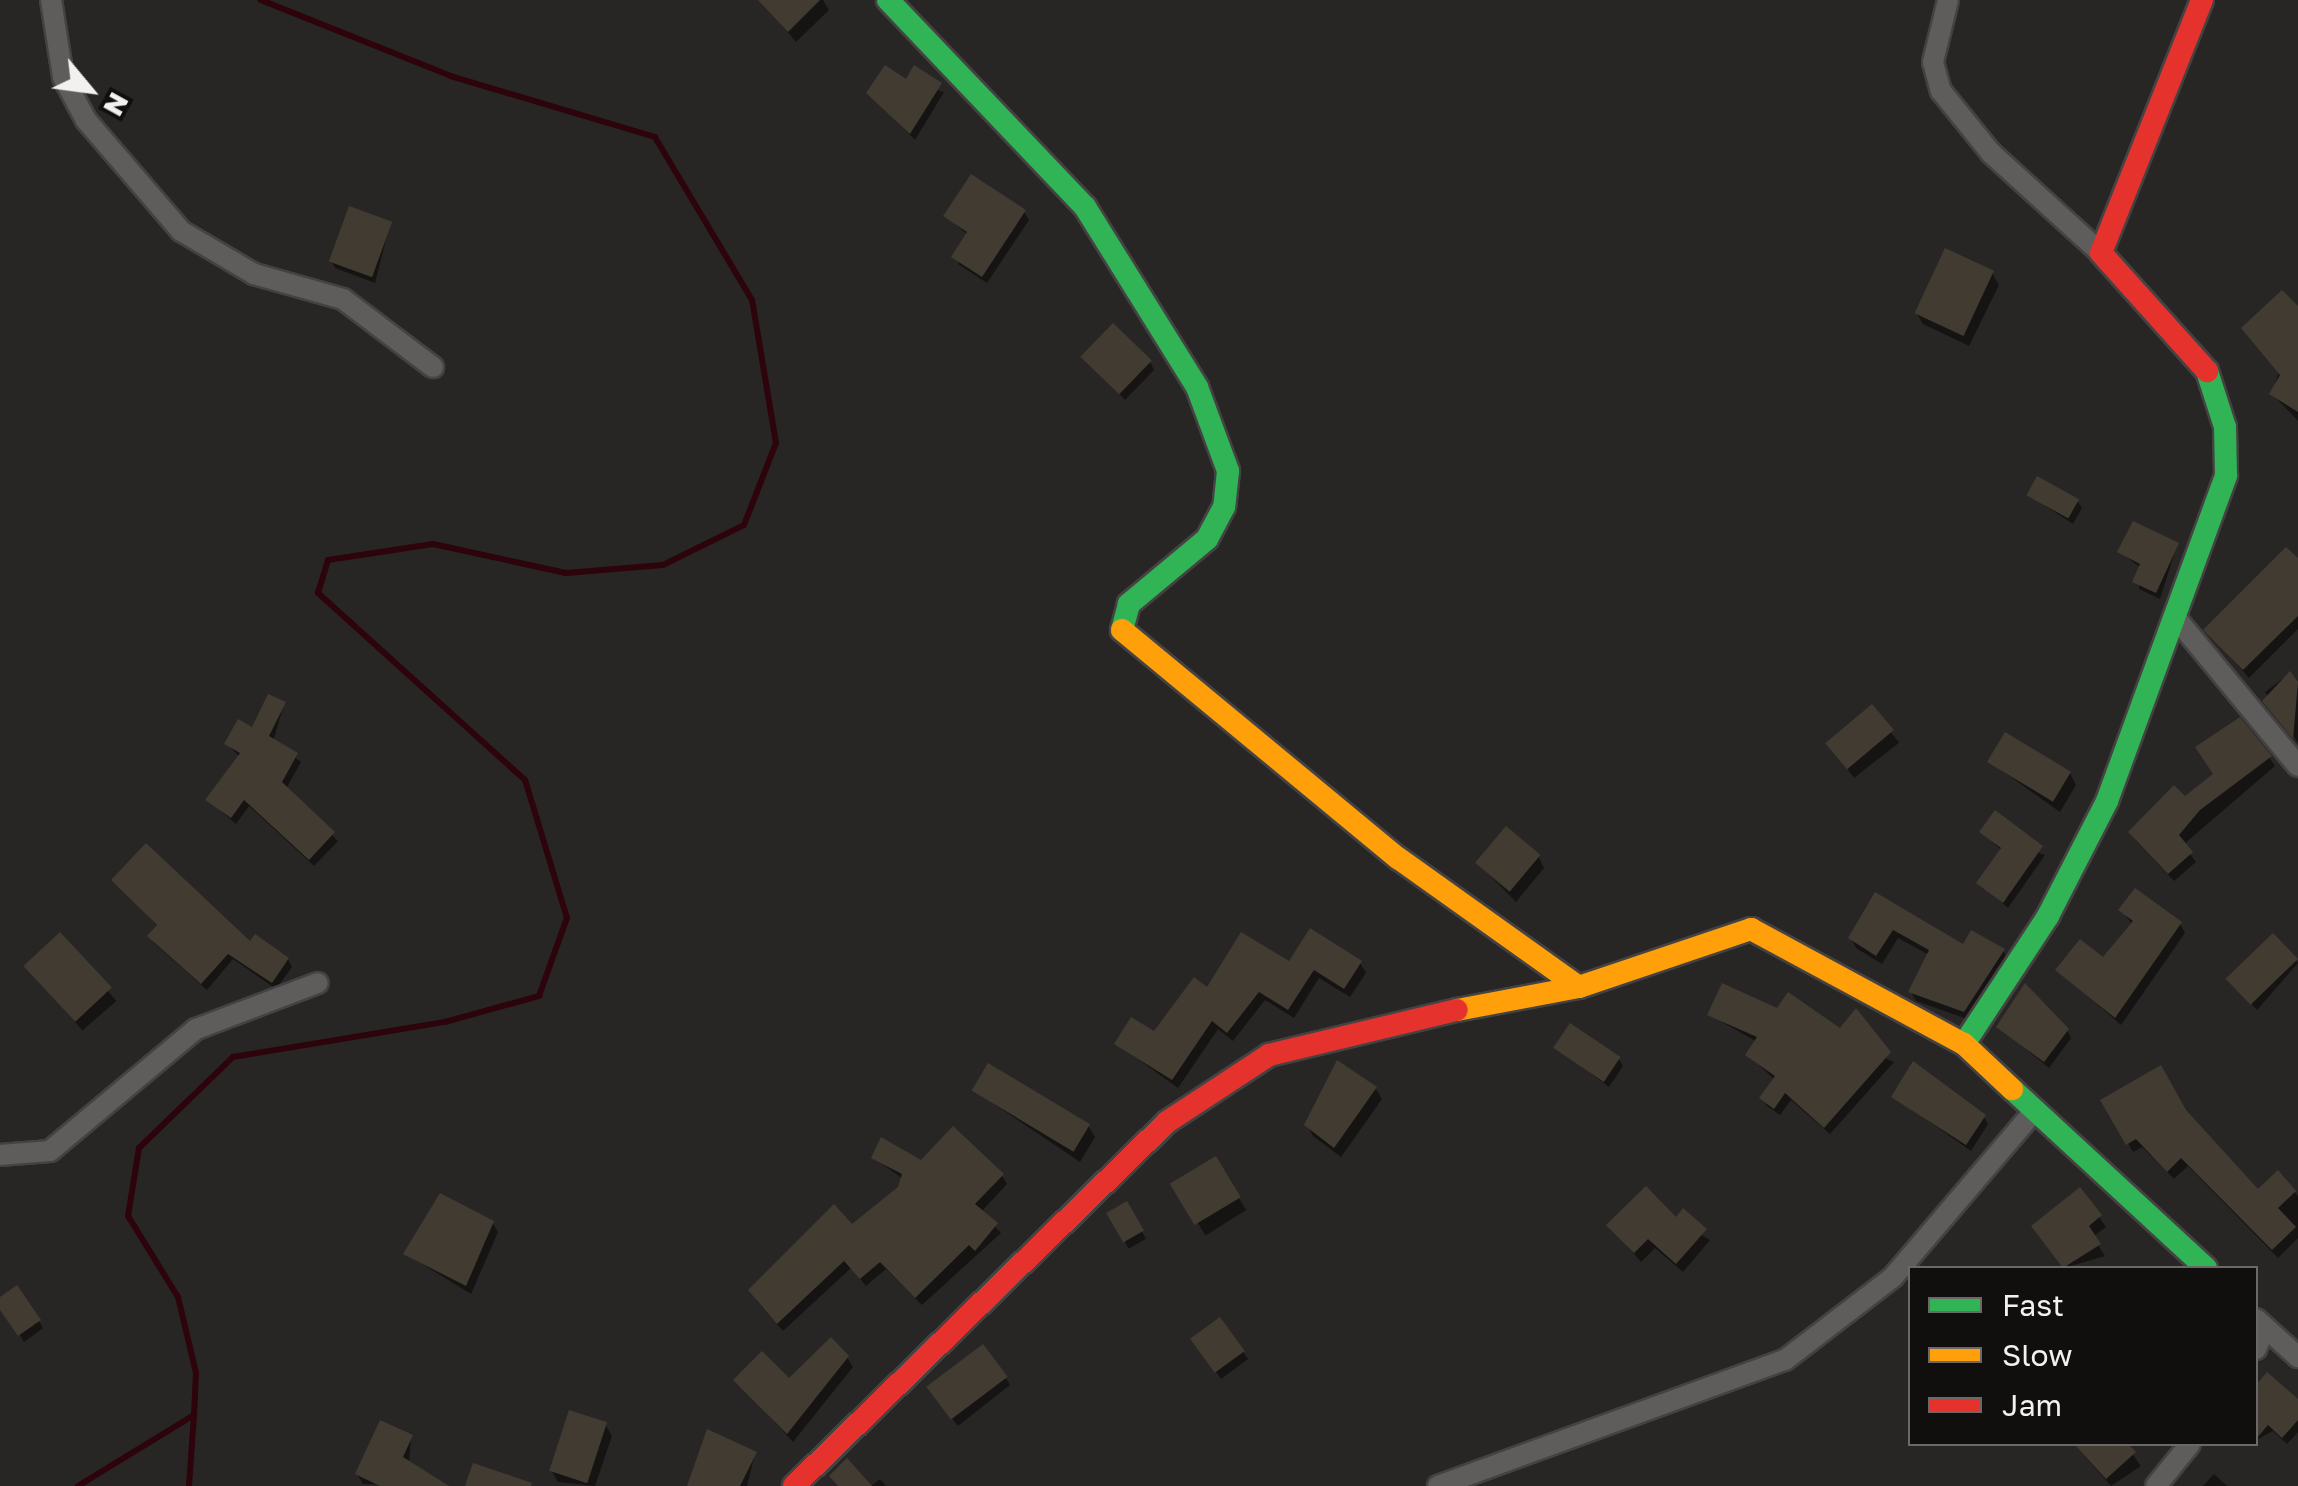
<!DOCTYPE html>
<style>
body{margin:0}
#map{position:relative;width:2298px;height:1486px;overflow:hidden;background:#282625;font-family:"Golos Text",sans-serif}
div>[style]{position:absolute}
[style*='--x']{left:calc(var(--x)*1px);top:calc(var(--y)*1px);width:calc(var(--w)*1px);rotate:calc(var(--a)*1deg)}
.shadow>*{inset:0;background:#0007;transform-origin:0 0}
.stream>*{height:6px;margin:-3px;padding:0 3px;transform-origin:3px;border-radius:3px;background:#2d030c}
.building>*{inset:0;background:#423b32;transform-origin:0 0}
.roads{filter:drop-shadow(2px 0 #444242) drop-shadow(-2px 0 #444242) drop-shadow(0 2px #444242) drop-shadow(0 -2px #444242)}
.street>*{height:20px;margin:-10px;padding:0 10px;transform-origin:10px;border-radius:10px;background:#5e5d5c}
.fast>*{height:22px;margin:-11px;padding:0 11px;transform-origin:11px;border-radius:11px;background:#30b455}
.slow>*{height:22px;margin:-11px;padding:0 11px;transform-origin:11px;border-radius:11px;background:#ff9f0a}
.jam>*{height:22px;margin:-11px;padding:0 11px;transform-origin:11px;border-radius:11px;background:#e5322d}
span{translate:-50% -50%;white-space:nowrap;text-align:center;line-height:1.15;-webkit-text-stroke:10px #100f0e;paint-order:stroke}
.legend{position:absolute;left:1908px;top:1266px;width:350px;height:180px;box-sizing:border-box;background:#100f0e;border:2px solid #6b6968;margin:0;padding:12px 18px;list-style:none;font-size:30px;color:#f3f1f0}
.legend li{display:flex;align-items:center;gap:20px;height:50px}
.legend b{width:50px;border:2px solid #6b6968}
.north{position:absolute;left:40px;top:40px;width:100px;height:100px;-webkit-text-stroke:8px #100f0e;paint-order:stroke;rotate:119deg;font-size:28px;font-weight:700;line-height:40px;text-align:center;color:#f3f1f0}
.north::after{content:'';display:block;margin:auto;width:35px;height:45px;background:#f3f1f0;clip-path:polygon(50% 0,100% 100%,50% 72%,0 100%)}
</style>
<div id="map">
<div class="shadow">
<div style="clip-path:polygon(761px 0,823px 0,829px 10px,796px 42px)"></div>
<div style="clip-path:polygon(906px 82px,944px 92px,915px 140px,869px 93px)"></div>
<div style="clip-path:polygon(1024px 212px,1029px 220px,987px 283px,958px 264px,968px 235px,946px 216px)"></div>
<div style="clip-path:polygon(390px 224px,375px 283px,335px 268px,331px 261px)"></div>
<div style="clip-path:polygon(1992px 273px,1999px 285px,1969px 346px,1923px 324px,1916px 312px)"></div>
<div style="clip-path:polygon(2298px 309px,2298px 421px,2272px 394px)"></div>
<div style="clip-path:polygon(1084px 357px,1150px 362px,1154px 370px,1125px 400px)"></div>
<div style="clip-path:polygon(2030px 496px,2077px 501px,2082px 508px,2073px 524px)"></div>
<div style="clip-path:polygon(2177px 545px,2160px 599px,2139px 589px,2141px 568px,2120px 552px)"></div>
<div style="clip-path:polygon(2298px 562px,2298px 629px,2249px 678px,2206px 630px)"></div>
<div style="clip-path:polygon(2289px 674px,2298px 686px,2298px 743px,2265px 692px)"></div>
<div style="clip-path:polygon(284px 704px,273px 742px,301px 762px,286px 789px,338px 841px,314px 866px,249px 806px,236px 824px,208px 800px,240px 757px,227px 744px)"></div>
<div style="left:1872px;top:708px;width:44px;height:57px;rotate:52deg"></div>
<div style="clip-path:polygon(2269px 757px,2275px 766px,2183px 845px,2196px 862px,2174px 881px,2136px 841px,2131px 832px,2216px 776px)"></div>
<div style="clip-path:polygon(1990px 762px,2070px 773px,2076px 785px,2060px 812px)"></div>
<div style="clip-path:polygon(1982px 832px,2045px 855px,2008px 908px,1979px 883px,2002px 851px)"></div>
<div style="clip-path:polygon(1538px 856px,1544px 868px,1516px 902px,1478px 863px)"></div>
<div style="clip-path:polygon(114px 880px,288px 959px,292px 967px,276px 989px,233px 959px,207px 990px,154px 943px,158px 927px)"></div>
<div style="clip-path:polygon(1876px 895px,1964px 948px,2003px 951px,2009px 960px,1970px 1020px,1916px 1001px,1911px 992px,1929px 955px,1898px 938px,1882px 964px,1856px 948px,1851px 938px)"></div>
<div style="clip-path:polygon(2121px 910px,2180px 924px,2185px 933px,2121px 1025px,2058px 970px,2103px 961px,2133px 925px)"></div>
<div style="left:60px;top:936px;width:86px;height:45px;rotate:49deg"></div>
<div style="clip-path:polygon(1360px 963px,1366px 973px,1350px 997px,1319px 978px,1294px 1018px,1265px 1000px,1233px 1041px,1218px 1029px,1178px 1088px,1117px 1044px,1154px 1034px,1208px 991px,1290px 965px)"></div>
<div style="clip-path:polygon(2298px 963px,2257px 1010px,2234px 986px,2296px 960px)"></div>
<div style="clip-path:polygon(1778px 1011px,1894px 1062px,1830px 1134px,1791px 1100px,1780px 1115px,1767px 1106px,1762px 1098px,1775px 1080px,1748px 1055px,1757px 1042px,1710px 1015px)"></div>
<div style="clip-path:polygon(1999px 1027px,2067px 1030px,2071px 1038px,2049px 1068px)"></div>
<div style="clip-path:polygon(1557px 1048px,1619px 1059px,1623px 1066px,1609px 1087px)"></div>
<div style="clip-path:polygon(1376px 1089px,1382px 1099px,1341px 1157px,1313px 1136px,1307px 1125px)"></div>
<div style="clip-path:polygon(975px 1091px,1088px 1126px,1095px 1137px,1080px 1162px)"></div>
<div style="clip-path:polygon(1894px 1097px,1984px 1117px,1988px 1124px,1971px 1151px)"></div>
<div style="clip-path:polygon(2104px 1101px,2184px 1111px,2258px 1192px,2278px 1174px,2298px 1196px,2298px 1238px,2278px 1258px,2188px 1166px,2174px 1179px,2142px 1147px,2133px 1152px)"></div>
<div style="clip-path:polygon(874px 1158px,1002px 1176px,1007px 1184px,981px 1212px,1001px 1233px,922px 1305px,886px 1269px,866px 1286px,851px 1268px,783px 1331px,756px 1300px,900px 1188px,903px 1179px)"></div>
<div style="left:1215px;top:1160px;width:59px;height:48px;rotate:58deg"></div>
<div style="clip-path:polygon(2080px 1190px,2106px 1227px,2093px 1237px,2105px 1256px,2064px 1268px,2040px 1237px)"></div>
<div style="left:1126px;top:1204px;width:40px;height:20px;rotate:60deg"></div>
<div style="clip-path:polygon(1676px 1220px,1710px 1240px,1683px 1272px,1655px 1248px,1641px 1262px,1610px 1225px)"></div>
<div style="clip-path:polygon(492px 1222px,498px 1232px,471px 1294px,406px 1254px)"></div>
<div style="clip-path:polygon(0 1300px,39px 1321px,43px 1328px,24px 1342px)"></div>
<div style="clip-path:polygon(1198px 1347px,1243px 1352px,1248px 1359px,1221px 1379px)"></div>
<div style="clip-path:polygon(847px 1357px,853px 1367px,793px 1442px,736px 1380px,789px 1382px)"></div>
<div style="clip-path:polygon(2268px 1375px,2298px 1402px,2298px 1432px,2287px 1444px,2273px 1431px,2256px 1440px,2256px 1389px)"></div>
<div style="clip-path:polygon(1006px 1378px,1010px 1385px,958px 1426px,934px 1396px)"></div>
<div style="clip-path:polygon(605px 1424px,612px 1436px,595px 1486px,558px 1482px,551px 1470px)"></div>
<div style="clip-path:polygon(411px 1437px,409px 1464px,436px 1486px,363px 1484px,357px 1474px)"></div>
<div style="clip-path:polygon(2074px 1444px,2125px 1444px,2141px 1466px,2111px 1486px)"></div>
<div style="clip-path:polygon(755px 1454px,747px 1486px,690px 1486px)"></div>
<div style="clip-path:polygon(2214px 1474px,2227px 1486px,2203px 1486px)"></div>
<div style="clip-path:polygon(880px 1479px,886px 1486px,871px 1486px)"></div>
</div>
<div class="stream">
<div style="--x:78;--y:1486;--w:136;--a:-31.5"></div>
<div style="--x:194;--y:1415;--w:42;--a:-87.3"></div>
<div style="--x:196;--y:1373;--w:78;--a:-103.3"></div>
<div style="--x:178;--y:1297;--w:95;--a:-121.7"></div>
<div style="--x:128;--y:1216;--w:69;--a:-80.8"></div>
<div style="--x:139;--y:1148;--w:131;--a:-44.1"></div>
<div style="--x:233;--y:1057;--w:215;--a:-9.4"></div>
<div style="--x:445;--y:1022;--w:98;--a:-15.5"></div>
<div style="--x:539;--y:996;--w:83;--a:-70.3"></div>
<div style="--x:567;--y:918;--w:144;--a:-106.9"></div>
<div style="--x:525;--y:780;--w:279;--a:-137.9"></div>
<div style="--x:318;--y:593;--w:34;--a:-73"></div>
<div style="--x:328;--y:560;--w:106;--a:-8.7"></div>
<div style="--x:433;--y:544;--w:136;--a:12.3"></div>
<div style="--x:566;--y:573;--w:97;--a:-4.7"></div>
<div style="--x:663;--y:565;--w:90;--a:-26.3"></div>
<div style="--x:744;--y:525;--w:88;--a:-68.7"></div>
<div style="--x:776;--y:443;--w:145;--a:-99.5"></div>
<div style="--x:752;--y:300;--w:190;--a:-120.8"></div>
<div style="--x:655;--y:137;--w:213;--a:-163.4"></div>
<div style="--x:451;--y:76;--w:205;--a:-158.2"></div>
<div style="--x:189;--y:1486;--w:71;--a:-86"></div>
</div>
<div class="building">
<div style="clip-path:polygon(758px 0,820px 0,788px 32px)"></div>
<div style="clip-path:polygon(885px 65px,906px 79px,914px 65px,942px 83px,910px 134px,866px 93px)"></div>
<div style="clip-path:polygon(971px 174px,1026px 210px,982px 277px,951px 257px,967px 232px,943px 216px)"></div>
<div style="left:349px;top:206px;width:46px;height:59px;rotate:20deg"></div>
<div style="left:1945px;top:248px;width:54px;height:72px;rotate:25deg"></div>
<div style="clip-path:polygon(2282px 290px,2298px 306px,2298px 412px,2269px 394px,2280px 375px,2241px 328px)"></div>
<div style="left:1113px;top:323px;width:54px;height:47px;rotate:44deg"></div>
<div style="left:2037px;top:476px;width:48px;height:22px;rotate:29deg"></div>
<div style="clip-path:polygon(2133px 521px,2179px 543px,2156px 593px,2132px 582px,2140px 564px,2117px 552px)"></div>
<div style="clip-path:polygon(2286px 547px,2298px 558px,2298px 616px,2243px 670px,2203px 630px)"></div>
<div style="clip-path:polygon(2290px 671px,2298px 682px,2293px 739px,2262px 701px)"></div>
<div style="clip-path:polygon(268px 694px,286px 702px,269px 736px,298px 753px,282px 782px,335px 832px,309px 860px,244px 800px,231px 818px,205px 800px,240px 753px,224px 744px,238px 719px,252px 727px)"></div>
<div style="left:1872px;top:704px;width:34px;height:61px;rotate:50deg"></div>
<div style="clip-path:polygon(2240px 717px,2272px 756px,2200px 810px,2179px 835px,2193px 852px,2168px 874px,2128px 832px,2174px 785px,2185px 796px,2213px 774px,2195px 747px)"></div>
<div style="left:2005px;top:732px;width:77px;height:35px;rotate:31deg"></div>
<div style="clip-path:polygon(1995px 810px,2043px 846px,2003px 903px,1976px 883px,2001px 848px,1979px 832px)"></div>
<div style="left:1506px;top:826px;width:45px;height:48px;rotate:40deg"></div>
<div style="clip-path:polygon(146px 843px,250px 941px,255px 934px,289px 958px,272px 983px,228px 954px,201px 984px,147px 936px,157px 925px,111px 880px)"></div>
<div style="clip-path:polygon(2135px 888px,2182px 922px,2115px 1018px,2055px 970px,2080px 939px,2103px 957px,2133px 921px,2118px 910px)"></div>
<div style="clip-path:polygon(1875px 892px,1963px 944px,1971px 930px,2005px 949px,1964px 1012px,1908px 992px,1929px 950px,1893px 930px,1876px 956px,1848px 938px)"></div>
<div style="clip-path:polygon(1310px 928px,1362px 961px,1344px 989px,1314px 970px,1288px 1010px,1259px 992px,1227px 1033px,1212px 1021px,1172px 1080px,1114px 1044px,1131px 1017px,1154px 1031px,1194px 977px,1207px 987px,1241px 932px,1289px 961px)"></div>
<div style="left:60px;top:932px;width:76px;height:50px;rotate:47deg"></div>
<div style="left:2273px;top:933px;width:36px;height:66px;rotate:46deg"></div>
<div style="clip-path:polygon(1722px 983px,1777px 1008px,1788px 992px,1840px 1028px,1856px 1008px,1891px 1052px,1824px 1128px,1785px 1093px,1774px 1109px,1759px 1098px,1775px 1076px,1745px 1055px,1757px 1037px,1707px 1015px)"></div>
<div style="clip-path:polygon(2025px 983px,2069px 1029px,2044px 1062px,1996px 1027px)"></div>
<div style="left:1570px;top:1023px;width:61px;height:30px;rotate:34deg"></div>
<div style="clip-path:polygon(1337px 1060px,1377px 1087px,1334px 1148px,1304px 1125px)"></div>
<div style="clip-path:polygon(1913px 1061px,1986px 1115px,1966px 1145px,1891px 1097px)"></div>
<div style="left:988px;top:1063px;width:119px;height:32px;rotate:31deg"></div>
<div style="clip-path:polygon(2161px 1065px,2186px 1110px,2258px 1189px,2278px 1170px,2296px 1191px,2278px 1208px,2296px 1227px,2272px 1250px,2181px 1158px,2167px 1172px,2136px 1139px,2126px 1145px,2100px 1100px)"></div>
<div style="clip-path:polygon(953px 1126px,1004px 1174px,975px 1204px,998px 1223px,975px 1251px,969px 1245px,915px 1298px,880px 1262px,860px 1279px,844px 1261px,777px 1324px,748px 1290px,834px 1204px,852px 1224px,898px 1187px,902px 1174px,871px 1158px,881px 1137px,921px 1160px)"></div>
<div style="left:1216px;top:1156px;width:48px;height:54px;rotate:59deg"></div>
<div style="clip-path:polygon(1646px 1186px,1676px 1217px,1683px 1208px,1707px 1229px,1676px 1264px,1648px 1239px,1634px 1253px,1606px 1225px)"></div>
<div style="clip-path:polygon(2080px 1187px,2102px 1215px,2089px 1226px,2101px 1244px,2063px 1268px,2031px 1226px)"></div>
<div style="clip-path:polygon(440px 1193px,494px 1221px,466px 1286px,403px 1254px)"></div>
<div style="left:1127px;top:1201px;width:34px;height:24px;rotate:60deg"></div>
<div style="clip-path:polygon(17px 1285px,41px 1320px,18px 1336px,0 1310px,0 1297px)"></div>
<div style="left:1220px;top:1317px;width:42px;height:37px;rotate:54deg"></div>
<div style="clip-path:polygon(831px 1337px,849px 1356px,787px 1434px,733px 1380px,762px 1351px,789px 1378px)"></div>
<div style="left:983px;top:1344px;width:41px;height:71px;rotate:53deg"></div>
<div style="clip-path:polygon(2267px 1372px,2298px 1399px,2298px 1420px,2282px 1438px,2268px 1425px,2256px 1439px,2256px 1385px)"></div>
<div style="left:569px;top:1410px;width:40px;height:64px;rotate:18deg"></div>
<div style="clip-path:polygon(380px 1420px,413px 1435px,403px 1457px,449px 1486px,380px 1486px,355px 1474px)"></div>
<div style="clip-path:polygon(707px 1429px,757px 1452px,740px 1486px,687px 1486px)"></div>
<div style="clip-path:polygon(2074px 1444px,2128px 1444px,2136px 1452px,2106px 1479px)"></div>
<div style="clip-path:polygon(847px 1458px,872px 1486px,838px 1486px,829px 1476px)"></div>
<div style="clip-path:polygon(473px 1463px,532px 1483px,531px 1486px,465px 1486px)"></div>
</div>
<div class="roads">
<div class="street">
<div style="--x:51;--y:0;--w:78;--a:81.1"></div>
<div style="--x:63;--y:77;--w:49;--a:61.9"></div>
<div style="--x:86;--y:120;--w:146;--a:49.4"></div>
<div style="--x:181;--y:231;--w:85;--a:30.5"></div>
<div style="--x:254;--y:274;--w:92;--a:15.7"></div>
<div style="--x:343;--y:299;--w:113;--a:37.1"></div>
<div style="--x:1948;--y:0;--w:64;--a:103.6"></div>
<div style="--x:1933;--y:62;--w:30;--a:75"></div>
<div style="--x:1941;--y:91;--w:80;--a:51.1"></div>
<div style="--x:1991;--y:153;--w:149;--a:42.3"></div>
<div style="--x:2175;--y:617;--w:193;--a:50.5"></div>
<div style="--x:0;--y:1155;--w:50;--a:-4.6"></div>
<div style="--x:50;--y:1151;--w:190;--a:-39.9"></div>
<div style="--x:196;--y:1029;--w:130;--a:-20.7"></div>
<div style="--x:2256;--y:1319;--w:57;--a:42.1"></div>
<div style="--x:2256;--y:1349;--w:23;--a:-67"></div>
<div style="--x:1438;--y:1486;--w:369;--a:-20"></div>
<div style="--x:1785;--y:1360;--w:136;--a:-37.5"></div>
<div style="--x:1893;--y:1277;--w:219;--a:-49.6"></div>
<div style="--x:2156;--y:1486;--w:54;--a:-51"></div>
</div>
<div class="fast">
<div style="--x:888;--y:0;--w:286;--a:46.4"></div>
<div style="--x:1085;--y:207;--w:212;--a:58.1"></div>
<div style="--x:1197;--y:387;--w:90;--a:69.7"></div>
<div style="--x:1228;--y:471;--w:36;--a:96"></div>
<div style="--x:1224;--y:507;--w:36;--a:118"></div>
<div style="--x:1207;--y:539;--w:102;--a:140.2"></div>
<div style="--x:1129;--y:604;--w:27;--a:105"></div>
<div style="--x:1964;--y:1044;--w:153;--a:-56.7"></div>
<div style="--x:2048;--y:916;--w:129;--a:-62.8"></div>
<div style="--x:2107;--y:801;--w:347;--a:-69.9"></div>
<div style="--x:2226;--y:475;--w:48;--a:-91.2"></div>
<div style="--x:2225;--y:427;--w:59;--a:-107.8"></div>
<div style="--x:2012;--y:1089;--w:264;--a:42.7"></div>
</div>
<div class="slow">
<div style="--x:1122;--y:630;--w:358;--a:39.6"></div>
<div style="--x:1398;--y:858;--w:222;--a:35.5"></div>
<div style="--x:1457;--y:1010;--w:124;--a:-10.7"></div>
<div style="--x:1579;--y:987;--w:182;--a:-18.6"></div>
<div style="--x:1751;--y:929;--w:242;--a:28.4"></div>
<div style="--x:1964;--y:1044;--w:66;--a:43.2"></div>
</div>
<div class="jam">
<div style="--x:2202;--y:0;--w:272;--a:111.8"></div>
<div style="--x:2101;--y:253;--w:159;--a:48.1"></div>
<div style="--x:794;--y:1486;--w:521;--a:-44.3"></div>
<div style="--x:1167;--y:1122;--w:122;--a:-33.3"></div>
<div style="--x:1269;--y:1055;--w:193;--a:-13.5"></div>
</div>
</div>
<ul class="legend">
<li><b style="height:12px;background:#30b455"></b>Fast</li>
<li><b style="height:12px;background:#ff9f0a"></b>Slow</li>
<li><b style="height:12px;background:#e5322d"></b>Jam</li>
</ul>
<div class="north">N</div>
</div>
